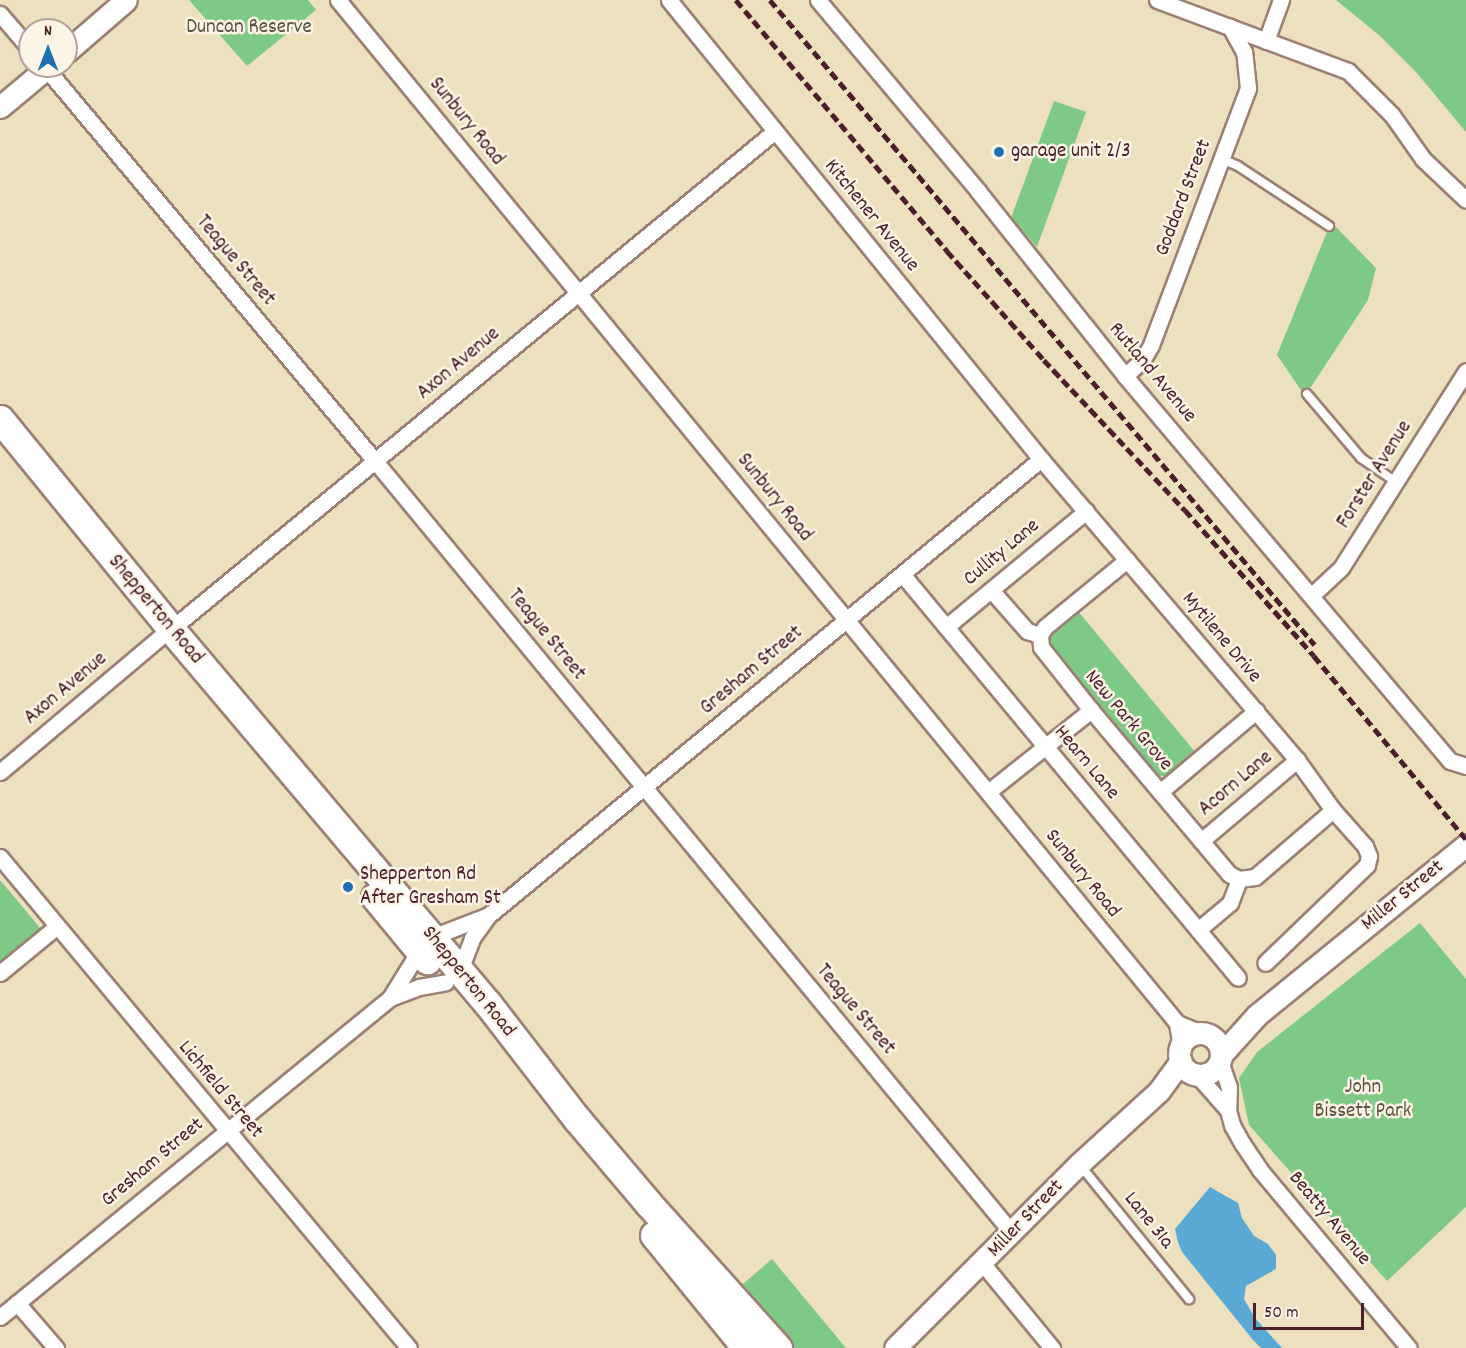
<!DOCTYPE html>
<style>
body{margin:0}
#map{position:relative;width:1466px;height:1348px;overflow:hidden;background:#ede0bf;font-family:Dekko,sans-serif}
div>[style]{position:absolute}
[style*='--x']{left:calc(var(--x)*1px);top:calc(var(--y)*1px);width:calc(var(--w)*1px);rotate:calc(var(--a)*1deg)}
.green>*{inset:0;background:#7fc986}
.water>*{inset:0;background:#5aa9d4}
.roads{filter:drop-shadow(2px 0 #9c8075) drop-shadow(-2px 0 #9c8075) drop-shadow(0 2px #9c8075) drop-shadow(0 -2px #9c8075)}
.lane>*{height:8px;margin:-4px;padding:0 4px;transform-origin:4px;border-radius:4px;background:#fff}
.street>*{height:15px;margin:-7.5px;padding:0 7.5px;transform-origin:7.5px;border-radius:7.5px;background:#fff}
.secondary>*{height:21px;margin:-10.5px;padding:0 10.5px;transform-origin:10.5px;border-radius:10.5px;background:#fff}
.secondary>.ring{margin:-10.5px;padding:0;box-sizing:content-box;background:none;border:21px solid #fff;border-radius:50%}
.highway>*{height:27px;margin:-13.5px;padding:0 13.5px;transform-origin:13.5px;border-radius:13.5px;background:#fff}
.rail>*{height:4.5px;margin-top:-2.25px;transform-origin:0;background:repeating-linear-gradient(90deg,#4a1f2b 0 9px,transparent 0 13.5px)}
.dots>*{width:16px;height:16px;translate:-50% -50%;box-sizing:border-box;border:3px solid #fcf5e5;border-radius:50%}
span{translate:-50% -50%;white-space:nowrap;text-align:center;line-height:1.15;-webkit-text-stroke:5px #fcf5e5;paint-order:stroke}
.park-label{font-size:21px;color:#5a5246}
.street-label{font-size:21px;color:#4a1f2b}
.poi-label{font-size:21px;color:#4a1f2b}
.left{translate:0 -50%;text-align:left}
.north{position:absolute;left:18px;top:18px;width:60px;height:60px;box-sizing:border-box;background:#fcf5e5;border:2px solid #b59f9b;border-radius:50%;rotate:0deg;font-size:16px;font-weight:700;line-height:24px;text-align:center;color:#4a1f2b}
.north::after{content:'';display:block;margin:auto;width:21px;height:27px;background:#1f6fb2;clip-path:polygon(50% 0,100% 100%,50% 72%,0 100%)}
.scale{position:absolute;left:1253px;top:1303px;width:111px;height:27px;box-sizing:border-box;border:3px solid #4a1f2b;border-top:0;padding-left:8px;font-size:18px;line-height:21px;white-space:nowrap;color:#4a1f2b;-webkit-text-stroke:4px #fcf5e5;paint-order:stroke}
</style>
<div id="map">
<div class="green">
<div style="clip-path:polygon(189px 0,308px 0,316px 10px,247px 66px)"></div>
<div style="clip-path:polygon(1336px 0,1466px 0,1466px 132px,1416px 72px,1380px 36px)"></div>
<div style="clip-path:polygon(1054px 101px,1086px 112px,1037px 247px,1011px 218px)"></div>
<div style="clip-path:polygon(1331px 222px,1376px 268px,1368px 300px,1305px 396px,1277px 355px)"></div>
<div style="clip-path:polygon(1077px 610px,1196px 753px,1168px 777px,1155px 775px,1048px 646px,1050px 633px)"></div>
<div style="clip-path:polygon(0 880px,41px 929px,0 962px)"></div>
<div style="clip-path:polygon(1420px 923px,1466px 979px,1466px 1207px,1387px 1281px,1249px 1125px,1239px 1078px,1257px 1052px)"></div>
<div style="clip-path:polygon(772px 1259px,846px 1348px,795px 1348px,743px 1284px)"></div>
</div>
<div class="water">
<div style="clip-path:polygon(1210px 1187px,1238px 1203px,1242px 1218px,1254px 1236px,1268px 1244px,1276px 1255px,1276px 1269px,1246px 1286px,1244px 1299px,1255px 1318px,1282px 1348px,1261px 1348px,1253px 1340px,1182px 1252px,1178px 1242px,1175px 1229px)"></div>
</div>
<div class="roads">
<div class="lane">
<div style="--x:1221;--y:159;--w:18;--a:22"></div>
<div style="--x:1238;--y:166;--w:109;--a:33.4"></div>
<div style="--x:1307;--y:394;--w:84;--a:49.8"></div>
<div style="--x:1361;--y:458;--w:42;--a:34.4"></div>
<div style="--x:1080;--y:1165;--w:173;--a:50.9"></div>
</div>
<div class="street">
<div style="--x:338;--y:0;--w:1323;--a:50.64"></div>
<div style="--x:1177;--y:1023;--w:29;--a:22"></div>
<div style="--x:669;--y:0;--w:591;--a:50.98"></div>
<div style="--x:1041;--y:459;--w:395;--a:49.6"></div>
<div style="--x:1297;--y:760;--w:62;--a:54.2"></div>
<div style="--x:1333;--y:810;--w:48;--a:48.4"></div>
<div style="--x:1365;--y:846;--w:11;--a:68"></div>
<div style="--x:1369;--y:856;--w:9;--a:103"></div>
<div style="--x:1367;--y:865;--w:141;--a:136.1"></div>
<div style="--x:818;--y:0;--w:249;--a:50"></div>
<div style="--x:978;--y:191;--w:236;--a:51.5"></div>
<div style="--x:1125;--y:376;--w:504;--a:49.83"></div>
<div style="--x:1450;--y:761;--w:17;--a:17"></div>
<div style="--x:1157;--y:0;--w:204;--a:20.4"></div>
<div style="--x:1348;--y:71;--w:62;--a:45"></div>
<div style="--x:1392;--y:115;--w:54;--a:54.8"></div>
<div style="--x:1423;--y:159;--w:59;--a:43.6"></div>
<div style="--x:0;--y:14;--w:46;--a:49.4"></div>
<div style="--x:1266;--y:41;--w:44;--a:-69.9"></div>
<div style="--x:44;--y:66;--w:515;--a:50.04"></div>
<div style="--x:375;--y:461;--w:1001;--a:50.47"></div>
<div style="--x:1125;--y:376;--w:25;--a:-43"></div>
<div style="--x:1143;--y:359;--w:16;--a:-60"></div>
<div style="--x:1151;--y:345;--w:275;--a:-69.3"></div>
<div style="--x:1248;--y:88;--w:36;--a:-96"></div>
<div style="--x:1244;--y:52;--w:29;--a:-119"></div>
<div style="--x:902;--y:574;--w:525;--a:50.25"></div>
<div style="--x:991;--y:590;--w:55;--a:48.7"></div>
<div style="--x:1027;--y:631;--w:14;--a:17"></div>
<div style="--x:1040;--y:635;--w:12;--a:85"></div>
<div style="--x:1041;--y:647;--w:80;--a:51.6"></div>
<div style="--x:1091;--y:710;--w:214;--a:49.9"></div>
<div style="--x:1229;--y:874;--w:11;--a:27"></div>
<div style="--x:1312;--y:595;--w:40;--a:-43"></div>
<div style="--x:1341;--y:568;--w:233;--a:-57.6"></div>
<div style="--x:946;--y:627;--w:182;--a:-39.6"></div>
<div style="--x:171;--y:629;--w:783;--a:-39.51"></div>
<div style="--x:1040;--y:635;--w:9;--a:-58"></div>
<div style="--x:1045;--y:627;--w:106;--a:-39.3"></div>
<div style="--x:0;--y:772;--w:208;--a:-40.1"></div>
<div style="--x:988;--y:792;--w:132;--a:-38.5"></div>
<div style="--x:1160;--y:792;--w:126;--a:-40.2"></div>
<div style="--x:1201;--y:841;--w:126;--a:-40.2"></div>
<div style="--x:0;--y:857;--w:639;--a:50.21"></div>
<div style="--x:1198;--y:930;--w:42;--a:-40.2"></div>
<div style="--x:1230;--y:903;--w:26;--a:-69"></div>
<div style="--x:1239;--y:879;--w:16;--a:-7"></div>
<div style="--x:1255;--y:877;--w:103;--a:-40.7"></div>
<div style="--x:432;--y:937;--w:61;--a:-21.1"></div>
<div style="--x:460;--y:970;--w:34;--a:-69"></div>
<div style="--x:472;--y:938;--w:29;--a:-54"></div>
<div style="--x:489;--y:915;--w:716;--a:-39.56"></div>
<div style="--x:0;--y:973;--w:72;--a:-39.4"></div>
<div style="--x:390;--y:998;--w:31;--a:-21"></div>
<div style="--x:419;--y:987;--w:27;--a:-10"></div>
<div style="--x:1177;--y:1023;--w:25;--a:81"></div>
<div style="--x:1220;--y:1061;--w:28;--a:71"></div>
<div style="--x:1229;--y:1087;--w:23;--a:92"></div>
<div style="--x:1228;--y:1110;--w:16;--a:75"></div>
<div style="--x:1232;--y:1125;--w:21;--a:61"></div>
<div style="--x:1242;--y:1143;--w:32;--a:56"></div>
<div style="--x:1260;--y:1170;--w:232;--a:50.1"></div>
<div style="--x:1197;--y:1075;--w:47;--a:48.5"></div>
<div style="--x:983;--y:1264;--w:109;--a:50.6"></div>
<div style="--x:17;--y:1303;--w:60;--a:49.1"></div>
<div style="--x:0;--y:1317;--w:504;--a:-39.28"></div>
<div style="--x:390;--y:998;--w:55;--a:-58.3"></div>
</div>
<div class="secondary">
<div style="--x:66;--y:52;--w:79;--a:-40.9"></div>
<div style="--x:0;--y:107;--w:64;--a:-39.9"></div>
<div class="ring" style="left:1179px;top:1033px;width:21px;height:21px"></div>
<div style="--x:1221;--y:1055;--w:54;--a:-48"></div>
<div style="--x:1257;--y:1015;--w:269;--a:-39.1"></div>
<div style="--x:895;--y:1348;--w:260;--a:-45"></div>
<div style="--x:1079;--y:1164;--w:108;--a:-42.4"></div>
<div style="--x:1159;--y:1091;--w:37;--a:-54"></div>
</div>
<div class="highway">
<div style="--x:0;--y:419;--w:271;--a:50.8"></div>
<div style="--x:171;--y:629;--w:491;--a:49.8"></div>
<div style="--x:488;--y:1004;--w:145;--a:52.3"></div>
<div style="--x:577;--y:1119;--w:110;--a:49.8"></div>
<div style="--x:648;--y:1203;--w:195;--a:48.1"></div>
<div style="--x:375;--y:897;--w:82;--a:50.5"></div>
<div style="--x:654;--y:1235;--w:146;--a:50.8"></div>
</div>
</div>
<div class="rail">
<div style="--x:736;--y:0;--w:328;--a:49.9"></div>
<div style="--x:947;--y:251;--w:146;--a:48.3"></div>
<div style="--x:1044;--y:360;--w:206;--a:46.8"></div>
<div style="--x:1185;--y:510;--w:195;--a:48.5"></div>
<div style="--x:1314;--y:656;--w:238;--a:50.3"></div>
<div style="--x:770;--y:0;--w:844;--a:49.8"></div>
</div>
<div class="dots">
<div style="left:999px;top:152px;background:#1f6fb2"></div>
<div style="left:348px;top:887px;background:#1f6fb2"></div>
</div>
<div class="park-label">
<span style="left:249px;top:28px">Duncan Reserve</span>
<span style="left:1363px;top:1100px">John<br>Bissett Park</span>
</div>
<div class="street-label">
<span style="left:466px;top:122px;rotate:51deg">Sunbury Road</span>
<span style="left:1184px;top:198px;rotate:-69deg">Goddard Street</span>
<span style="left:871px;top:216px;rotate:51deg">Kitchener Avenue</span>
<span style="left:235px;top:261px;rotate:50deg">Teague Street</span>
<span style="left:459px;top:364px;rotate:-40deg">Axon Avenue</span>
<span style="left:1152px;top:373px;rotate:50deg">Rutland Avenue</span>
<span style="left:1375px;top:475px;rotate:-58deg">Forster Avenue</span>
<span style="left:774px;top:498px;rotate:51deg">Sunbury Road</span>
<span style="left:1002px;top:553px;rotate:-40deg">Cullity Lane</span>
<span style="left:155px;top:610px;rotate:50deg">Shepperton Road</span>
<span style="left:546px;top:635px;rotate:51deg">Teague Street</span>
<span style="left:1221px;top:638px;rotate:50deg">Mytilene Drive</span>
<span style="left:752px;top:671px;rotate:-40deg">Gresham Street</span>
<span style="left:66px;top:689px;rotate:-40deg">Axon Avenue</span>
<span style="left:1128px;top:721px;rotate:50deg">New Park Grove</span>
<span style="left:1086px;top:763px;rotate:50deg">Hearn Lane</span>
<span style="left:1236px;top:784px;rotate:-40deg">Acorn Lane</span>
<span style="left:1082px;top:874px;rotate:51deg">Sunbury Road</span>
<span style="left:1403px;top:896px;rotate:-39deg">Miller Street</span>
<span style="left:468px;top:982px;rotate:51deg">Shepperton Road</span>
<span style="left:855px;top:1010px;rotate:50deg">Teague Street</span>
<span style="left:220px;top:1090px;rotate:50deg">Lichfield Street</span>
<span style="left:153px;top:1163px;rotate:-40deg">Gresham Street</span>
<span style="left:1026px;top:1219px;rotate:-46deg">Miller Street</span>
<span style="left:1329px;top:1219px;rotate:50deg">Beatty Avenue</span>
<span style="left:1148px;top:1221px;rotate:51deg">Lane 31a</span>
</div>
<div class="poi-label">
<span class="left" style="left:1011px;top:152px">garage unit 2/3</span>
<span class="left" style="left:360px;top:887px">Shepperton Rd<br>After Gresham St</span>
</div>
<div class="north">N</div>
<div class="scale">50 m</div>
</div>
